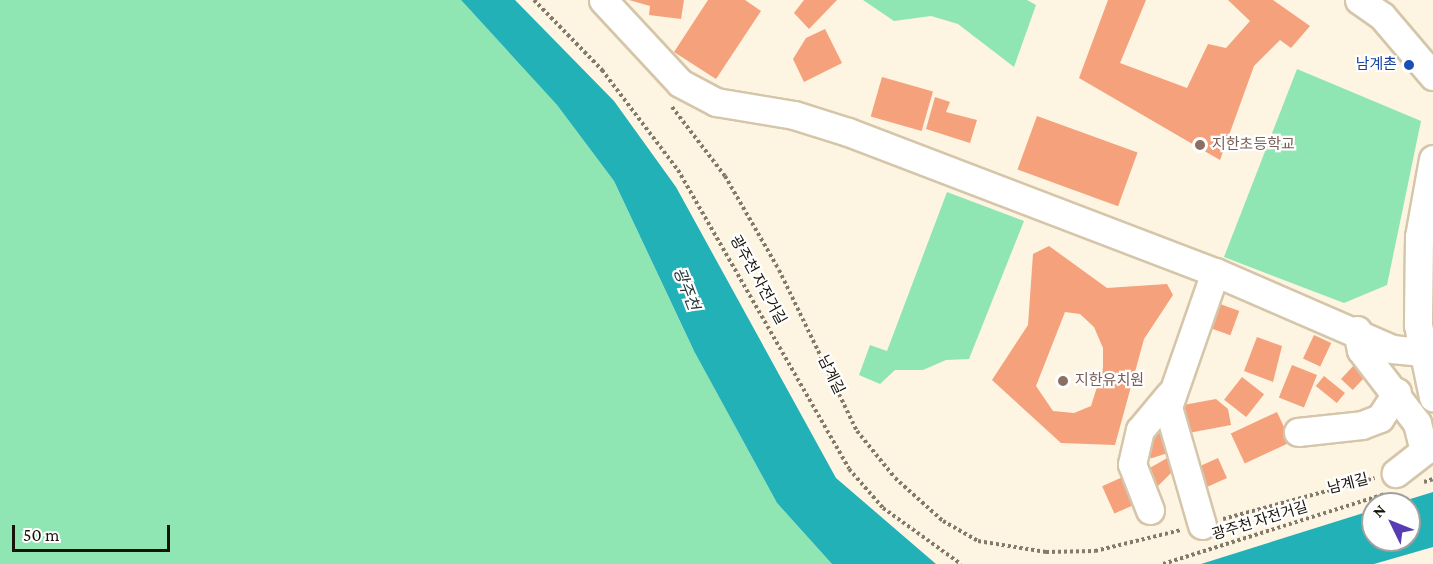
<!DOCTYPE html>
<meta charset="utf-8">
<style>
body{margin:0}
#map{position:relative;width:1433px;height:564px;overflow:hidden;background:#fdf4e2;font-family:"Crimson Pro","Noto Sans KR",serif}
div>[style]{position:absolute}
[style*='--x']{left:calc(var(--x)*1px);top:calc(var(--y)*1px);width:calc(var(--w)*1px);rotate:calc(var(--a)*1deg)}
.green>*{inset:0;background:#8fe6b3}
.water>*{inset:0;background:#23b1b8}
.building>*{inset:0;background:#f4a17c;transform-origin:0 0}
.path>*{height:4px;margin-top:-2px;transform-origin:0;background:repeating-linear-gradient(90deg,#827b6c 0 3px,transparent 0 6px)}
.roads{filter:drop-shadow(2px 0 #d5c5a9) drop-shadow(-2px 0 #d5c5a9) drop-shadow(0 2px #d5c5a9) drop-shadow(0 -2px #d5c5a9)}
.minor>*{height:27px;margin:-13.5px;padding:0 13.5px;transform-origin:13.5px;border-radius:13.5px;background:#fff}
.dots>*{width:16px;height:16px;translate:-50% -50%;box-sizing:border-box;border:3px solid #fff;border-radius:50%}
span{translate:-50% -50%;white-space:nowrap;text-align:center;line-height:1.15;-webkit-text-stroke:4.5px #fff;paint-order:stroke}
.transit-label{font-size:15px;color:#164399}
.right{translate:-100% -50%;text-align:right}
.education-label{font-size:15px;color:#785e54}
.left{translate:0 -50%;text-align:left}
.street-label{font-size:15px;color:#181308}
.water-label{font-size:16px;color:#213739;font-style:italic}
.north{position:absolute;left:1361px;top:492px;width:60px;height:60px;box-sizing:border-box;background:#fff;border:2px solid #a3a19c;border-radius:50%;rotate:313deg;font-size:16px;font-weight:700;line-height:24px;text-align:center;color:#181308}
.north::after{content:'';display:block;margin:auto;width:21px;height:27px;background:#573cb4;clip-path:polygon(50% 0,100% 100%,50% 72%,0 100%)}
.scale{position:absolute;left:12px;top:525px;width:158px;height:27px;box-sizing:border-box;border:3px solid #181308;border-top:0;padding-left:8px;font-size:18px;line-height:21px;white-space:nowrap;color:#181308;-webkit-text-stroke:4px #fff;paint-order:stroke}
</style>
<div id="map">
<div class="green">
<div style="clip-path:polygon(0 0,461px 0,557px 105px,614px 181px,692px 347px,777px 503px,832px 564px,0 564px)"></div>
<div style="clip-path:polygon(863px 0,1027px 0,1036px 5px,1014px 67px,958px 24px,931px 16px,894px 21px)"></div>
<div style="clip-path:polygon(1297px 69px,1421px 121px,1387px 285px,1344px 303px,1224px 257px)"></div>
<div style="clip-path:polygon(947px 192px,1024px 221px,969px 359px,946px 360px,923px 370px,895px 370px,880px 384px,859px 375px,870px 345px,887px 351px)"></div>
</div>
<div class="water">
<div style="clip-path:polygon(461px 0,515px 0,614px 101px,676px 187px,836px 478px,936px 564px,832px 564px,777px 503px,694px 351px,614px 181px,557px 105px)"></div>
<div style="clip-path:polygon(1433px 492px,1433px 547px,1374px 564px,1201px 564px,1373px 510px,1373px 540px,1409px 540px,1409px 504px,1394px 504px)"></div>
</div>
<div class="building">
<div style="clip-path:polygon(629px 0,684px 0,681px 19px,649px 15px,650px 6px)"></div>
<div style="clip-path:polygon(708px 0,745px 0,761px 11px,716px 79px,674px 52px)"></div>
<div style="clip-path:polygon(804px 0,837px 0,809px 29px,794px 13px)"></div>
<div style="clip-path:polygon(1108px 0,1146px 0,1120px 63px,1187px 88px,1208px 44px,1226px 48px,1250px 21px,1228px 0,1273px 0,1310px 26px,1291px 48px,1280px 40px,1254px 66px,1220px 160px,1079px 78px)"></div>
<div style="clip-path:polygon(825px 29px,842px 63px,804px 82px,793px 59px,806px 38px)"></div>
<div style="left:882px;top:77px;width:53px;height:41px;rotate:16deg"></div>
<div style="clip-path:polygon(935px 97px,950px 102px,946px 112px,977px 120px,970px 143px,926px 129px)"></div>
<div style="left:1037px;top:116px;width:107px;height:57px;rotate:20deg"></div>
<div style="clip-path:polygon(evenodd,1049px 246px,1107px 288px,1167px 284px,1173px 295px,1144px 339px,1115px 445px,1061px 443px,992px 380px,1028px 325px,1033px 254px,1049px 246px,1065px 312px,1080px 314px,1094px 327px,1103px 348px,1103px 368px,1091px 406px,1074px 413px,1053px 411px,1036px 386px,1065px 312px)"></div>
<div style="left:1212px;top:301px;width:29px;height:26px;rotate:20deg"></div>
<div style="left:1314px;top:335px;width:19px;height:26px;rotate:25deg"></div>
<div style="clip-path:polygon(1257px 337px,1282px 346px,1273px 382px,1244px 371px)"></div>
<div style="left:1356px;top:363px;width:16px;height:22px;rotate:43deg"></div>
<div style="left:1292px;top:365px;width:27px;height:35px;rotate:22deg"></div>
<div style="left:1324px;top:376px;width:27px;height:13px;rotate:39deg"></div>
<div style="left:1242px;top:377px;width:28px;height:29px;rotate:38deg"></div>
<div style="clip-path:polygon(1216px 399px,1228px 409px,1231px 425px,1183px 434px,1178px 406px)"></div>
<div style="left:1277px;top:412px;width:33px;height:51px;rotate:65deg"></div>
<div style="left:1163px;top:425px;width:28px;height:22px;rotate:72deg"></div>
<div style="clip-path:polygon(1169px 457px,1178px 466px,1156px 488px,1141px 473px)"></div>
<div style="left:1218px;top:458px;width:22px;height:28px;rotate:66deg"></div>
<div style="left:1125px;top:476px;width:30px;height:25px;rotate:66deg"></div>
</div>
<div class="path">
<div style="--x:534;--y:0;--w:98;--a:45.8"></div>
<div style="--x:602;--y:70;--w:126;--a:52.8"></div>
<div style="--x:678;--y:170;--w:344;--a:60.2"></div>
<div style="--x:849;--y:469;--w:52;--a:48.9"></div>
<div style="--x:883;--y:508;--w:96;--a:35.7"></div>
<div style="--x:672;--y:107;--w:87;--a:52.5"></div>
<div style="--x:725;--y:176;--w:108;--a:60.1"></div>
<div style="--x:779;--y:270;--w:179;--a:64.2"></div>
<div style="--x:857;--y:431;--w:60;--a:51"></div>
<div style="--x:895;--y:478;--w:64;--a:41.9"></div>
<div style="--x:943;--y:521;--w:40;--a:29.7"></div>
<div style="--x:978;--y:541;--w:69;--a:9.2"></div>
<div style="--x:1046;--y:552;--w:49;--a:-1.2"></div>
<div style="--x:1095;--y:551;--w:89;--a:-13.7"></div>
<div style="--x:1424;--y:482;--w:9;--a:-18"></div>
<div style="--x:1223;--y:519;--w:157;--a:-15.1"></div>
<div style="--x:1163;--y:564;--w:233;--a:-17.5"></div>
</div>
<div class="roads">
<div class="minor">
<div style="--x:603;--y:0;--w:113;--a:47.1"></div>
<div style="--x:680;--y:83;--w:41;--a:27.8"></div>
<div style="--x:716;--y:102;--w:79;--a:9.5"></div>
<div style="--x:794;--y:115;--w:57;--a:17.5"></div>
<div style="--x:848;--y:132;--w:393;--a:20.9"></div>
<div style="--x:1215;--y:272;--w:193;--a:23.5"></div>
<div style="--x:1392;--y:349;--w:30;--a:6"></div>
<div style="--x:1359;--y:0;--w:28;--a:35"></div>
<div style="--x:1382;--y:16;--w:79;--a:49.6"></div>
<div style="--x:1433;--y:159;--w:79;--a:100.2"></div>
<div style="--x:1419;--y:237;--w:88;--a:90.7"></div>
<div style="--x:1418;--y:325;--w:74;--a:78.2"></div>
<div style="--x:1357;--y:330;--w:20;--a:79"></div>
<div style="--x:1361;--y:350;--w:92;--a:52.5"></div>
<div style="--x:1417;--y:423;--w:29;--a:76"></div>
<div style="--x:1424;--y:451;--w:36;--a:142"></div>
<div style="--x:1298;--y:432;--w:64;--a:-6.2"></div>
<div style="--x:1362;--y:425;--w:19;--a:-21"></div>
<div style="--x:1380;--y:418;--w:31;--a:-57"></div>
<div style="--x:1150;--y:510;--w:49;--a:-111.4"></div>
<div style="--x:1132;--y:464;--w:35;--a:-77"></div>
<div style="--x:1140;--y:430;--w:47;--a:-50.2"></div>
<div style="--x:1202;--y:525;--w:123;--a:-106.1"></div>
<div style="--x:1168;--y:407;--w:143;--a:-70.8"></div>
</div>
</div>
<div class="dots">
<div style="left:1409px;top:65px;background:#1a4fb4"></div>
<div style="left:1200px;top:145px;background:#8d6e63"></div>
<div style="left:1063px;top:381px;background:#8d6e63"></div>
</div>
<div class="transit-label">
<span class="right" style="left:1397px;top:65px">남계촌</span>
</div>
<div class="education-label">
<span class="left" style="left:1212px;top:145px">지한초등학교</span>
<span class="left" style="left:1075px;top:381px">지한유치원</span>
</div>
<div class="street-label">
<span style="left:758px;top:280px;rotate:61deg">광주천 자전거길</span>
<span style="left:831px;top:375px;rotate:64deg">남계길</span>
<span style="left:1348px;top:484px;rotate:-14deg">남계길</span>
<span style="left:1260px;top:521px;rotate:-17deg">광주천 자전거길</span>
</div>
<div class="water-label">
<span style="left:686px;top:289px;rotate:69deg">광주천</span>
</div>
<div class="north">N</div>
<div class="scale">50 m</div>
</div>
